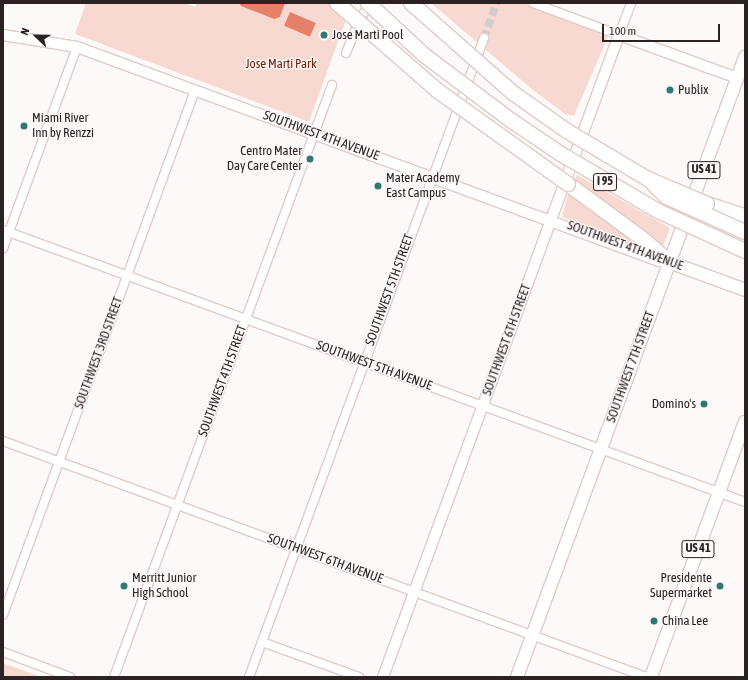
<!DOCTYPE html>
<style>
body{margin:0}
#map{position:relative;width:748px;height:680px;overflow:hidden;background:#fdf9f8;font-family:"Asap Condensed",sans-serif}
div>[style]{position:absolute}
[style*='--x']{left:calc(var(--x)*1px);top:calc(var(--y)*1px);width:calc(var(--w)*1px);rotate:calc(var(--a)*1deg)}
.green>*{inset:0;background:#f8d9d1}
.water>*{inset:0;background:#e58169;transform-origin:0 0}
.minor-tunnel>*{height:8px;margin-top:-4px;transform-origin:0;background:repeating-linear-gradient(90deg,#d3cecd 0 8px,transparent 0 12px)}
.roads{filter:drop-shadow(1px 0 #e0cbc6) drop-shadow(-1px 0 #e0cbc6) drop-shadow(0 1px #e0cbc6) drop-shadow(0 -1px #e0cbc6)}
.minor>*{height:8px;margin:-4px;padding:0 4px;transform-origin:4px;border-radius:4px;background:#fff}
.tertiary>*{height:10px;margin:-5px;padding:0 5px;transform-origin:5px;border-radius:5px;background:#fff}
.primary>*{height:12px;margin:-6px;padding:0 6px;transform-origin:6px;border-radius:6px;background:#fff}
.motorway>*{height:14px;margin:-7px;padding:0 7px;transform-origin:7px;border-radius:7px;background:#fff}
.bridges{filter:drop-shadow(1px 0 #e0cbc6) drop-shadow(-1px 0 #e0cbc6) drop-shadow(0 1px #e0cbc6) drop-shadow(0 -1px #e0cbc6)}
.motorway-bridge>*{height:14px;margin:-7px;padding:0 7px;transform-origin:7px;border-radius:7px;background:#fff}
.dots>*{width:11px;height:11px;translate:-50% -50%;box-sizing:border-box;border:2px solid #fdf9f8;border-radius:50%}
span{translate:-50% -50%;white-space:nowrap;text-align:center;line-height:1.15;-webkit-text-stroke:3px #fdf9f8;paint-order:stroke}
.shield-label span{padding:1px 3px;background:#fdf9f8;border:1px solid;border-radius:3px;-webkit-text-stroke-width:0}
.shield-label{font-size:12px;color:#2b2321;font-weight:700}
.poi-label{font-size:13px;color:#2b2321}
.left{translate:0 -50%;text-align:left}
.right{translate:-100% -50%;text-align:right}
.park-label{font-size:13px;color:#7a200a}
.street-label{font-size:13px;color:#2b2321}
.frame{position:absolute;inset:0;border:4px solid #2b2321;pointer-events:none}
.north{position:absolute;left:16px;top:16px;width:40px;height:40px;-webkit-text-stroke:3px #fdf9f8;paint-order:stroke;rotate:292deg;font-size:11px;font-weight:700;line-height:16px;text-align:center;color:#2b2321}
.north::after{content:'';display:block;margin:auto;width:14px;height:18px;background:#2b2321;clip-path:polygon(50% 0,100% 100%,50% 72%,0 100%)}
.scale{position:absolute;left:602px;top:24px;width:118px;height:18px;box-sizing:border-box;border:2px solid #2b2321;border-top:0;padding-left:5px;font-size:12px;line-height:14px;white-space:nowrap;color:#2b2321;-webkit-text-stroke:3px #fdf9f8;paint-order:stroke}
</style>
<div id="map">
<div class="green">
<div style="clip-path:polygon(86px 3px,184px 3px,195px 7px,197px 3px,239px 3px,241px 6px,280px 17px,285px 3px,352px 3px,309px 122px,75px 34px)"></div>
<div style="clip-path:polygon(431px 3px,525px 3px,608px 37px,574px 116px,565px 114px,533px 90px)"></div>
<div style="clip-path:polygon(577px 175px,670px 228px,663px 246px,575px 180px)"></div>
<div style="clip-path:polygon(568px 194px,644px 250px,562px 217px)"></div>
<div style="clip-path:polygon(3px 663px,41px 677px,3px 677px)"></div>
</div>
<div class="water">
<div style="clip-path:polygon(239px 3px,285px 3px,280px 17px,274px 19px,241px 6px)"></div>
<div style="left:290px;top:12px;width:28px;height:15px;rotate:23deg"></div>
</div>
<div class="minor-tunnel">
<div style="--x:484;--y:38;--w:37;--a:-70"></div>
</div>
<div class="roads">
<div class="minor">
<div style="--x:533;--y:3;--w:92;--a:20.4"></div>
<div style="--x:619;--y:35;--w:34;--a:-69"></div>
<div style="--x:346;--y:53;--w:35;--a:-68"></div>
<div style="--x:359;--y:21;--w:21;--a:-59"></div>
<div style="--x:3;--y:230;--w:790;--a:20.13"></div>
<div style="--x:3;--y:248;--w:214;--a:-69.8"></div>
<div style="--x:3;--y:441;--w:685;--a:20.15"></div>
<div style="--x:3;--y:615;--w:559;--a:-69.91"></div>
<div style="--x:262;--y:642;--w:103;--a:19.8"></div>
<div style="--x:3;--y:652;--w:72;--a:20.5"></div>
<div style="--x:114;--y:677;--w:631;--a:-69.78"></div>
<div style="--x:249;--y:677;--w:681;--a:-69.81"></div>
</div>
<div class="tertiary">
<div style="--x:3;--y:35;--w:75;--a:9.2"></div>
<div style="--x:77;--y:47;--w:620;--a:20.19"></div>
<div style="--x:659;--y:261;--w:9;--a:6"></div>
<div style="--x:383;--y:677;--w:684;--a:-69.82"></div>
<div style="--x:619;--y:35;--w:126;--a:20"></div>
</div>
<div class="primary">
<div style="--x:669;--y:262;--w:81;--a:20.2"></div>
<div style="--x:517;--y:677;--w:661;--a:-69.81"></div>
<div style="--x:651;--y:677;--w:272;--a:-69.8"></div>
</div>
<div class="motorway">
<div style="--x:568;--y:184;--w:93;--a:36.3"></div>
<div style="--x:643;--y:239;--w:35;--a:41"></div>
<div style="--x:707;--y:204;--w:40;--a:18"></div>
</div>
</div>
<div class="bridges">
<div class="motorway-bridge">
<div style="--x:337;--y:3;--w:134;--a:41.1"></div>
<div style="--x:438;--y:91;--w:160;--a:35.6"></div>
<div style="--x:368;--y:3;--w:76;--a:42.9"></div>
<div style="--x:424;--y:55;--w:110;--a:36.9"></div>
<div style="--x:512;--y:121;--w:59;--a:34"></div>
<div style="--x:561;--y:154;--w:113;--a:30.4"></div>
<div style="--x:658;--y:211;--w:96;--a:24.7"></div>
<div style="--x:411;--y:3;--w:136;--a:41.4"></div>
<div style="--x:513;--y:93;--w:66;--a:35.1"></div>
<div style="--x:567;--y:131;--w:94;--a:30.7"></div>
<div style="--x:648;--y:179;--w:64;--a:23"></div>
<div style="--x:654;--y:185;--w:18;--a:43"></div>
<div style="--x:667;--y:197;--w:85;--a:24.2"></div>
</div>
</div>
<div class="dots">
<div style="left:324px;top:35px;background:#307872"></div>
<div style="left:670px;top:90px;background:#307872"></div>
<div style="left:24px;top:126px;background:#307872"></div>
<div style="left:310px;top:159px;background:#307872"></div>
<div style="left:378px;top:186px;background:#307872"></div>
<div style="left:704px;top:404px;background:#307872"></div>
<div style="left:124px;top:586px;background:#307872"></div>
<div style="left:720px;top:586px;background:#307872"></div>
<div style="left:654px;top:621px;background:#307872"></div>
</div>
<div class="shield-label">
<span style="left:704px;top:170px">US 41</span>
<span style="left:605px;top:182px">I 95</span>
<span style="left:698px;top:549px">US 41</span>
</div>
<div class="poi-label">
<span class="left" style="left:332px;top:35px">Jose Marti Pool</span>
<span class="left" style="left:678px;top:90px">Publix</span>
<span class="left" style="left:32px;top:126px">Miami River<br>Inn by Renzzi</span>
<span class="right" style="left:302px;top:159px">Centro Mater<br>Day Care Center</span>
<span class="left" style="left:386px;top:186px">Mater Academy<br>East Campus</span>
<span class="right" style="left:696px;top:404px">Domino's</span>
<span class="left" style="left:132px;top:586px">Merritt Junior<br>High School</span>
<span class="right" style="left:712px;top:586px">Presidente<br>Supermarket</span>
<span class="left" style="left:662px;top:621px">China Lee</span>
</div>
<div class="park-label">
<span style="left:281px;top:64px">Jose Marti Park</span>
</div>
<div class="street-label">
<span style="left:321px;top:136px;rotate:20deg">SOUTHWEST 4TH AVENUE</span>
<span style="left:625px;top:246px;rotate:20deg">SOUTHWEST 4TH AVENUE</span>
<span style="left:390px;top:290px;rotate:-70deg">SOUTHWEST 5TH STREET</span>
<span style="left:507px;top:340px;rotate:-70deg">SOUTHWEST 6TH STREET</span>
<span style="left:99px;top:353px;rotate:-70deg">SOUTHWEST 3RD STREET</span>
<span style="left:374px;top:366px;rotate:20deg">SOUTHWEST 5TH AVENUE</span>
<span style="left:631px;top:367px;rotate:-70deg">SOUTHWEST 7TH STREET</span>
<span style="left:223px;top:381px;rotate:-70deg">SOUTHWEST 4TH STREET</span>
<span style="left:325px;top:559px;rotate:20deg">SOUTHWEST 6TH AVENUE</span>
</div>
<div class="frame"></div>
<div class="north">N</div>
<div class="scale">100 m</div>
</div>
